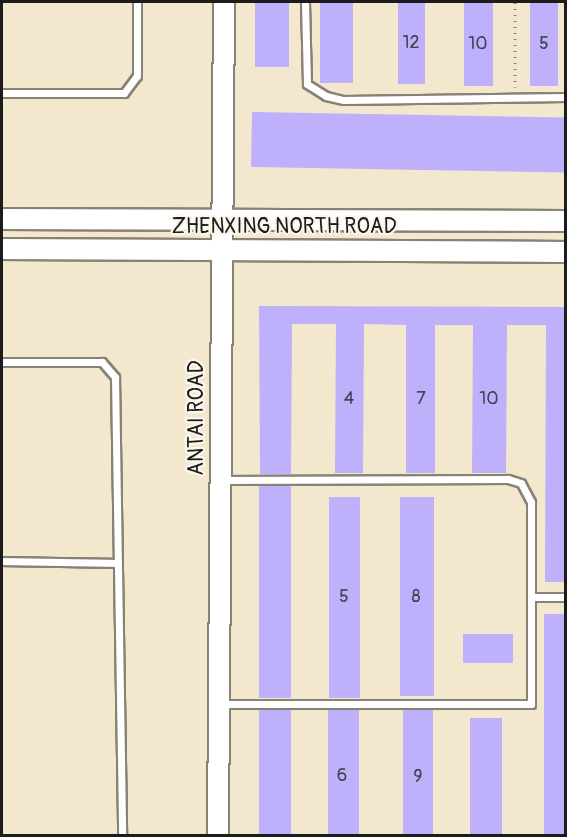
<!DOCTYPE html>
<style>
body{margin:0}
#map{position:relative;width:567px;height:837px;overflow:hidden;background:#f3e7ce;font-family:Pangolin,sans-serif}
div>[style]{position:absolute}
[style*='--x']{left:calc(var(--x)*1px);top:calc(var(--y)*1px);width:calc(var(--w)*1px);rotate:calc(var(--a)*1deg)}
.building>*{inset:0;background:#beb0fa;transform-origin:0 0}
.path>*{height:3px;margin-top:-1.5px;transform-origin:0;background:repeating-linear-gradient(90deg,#888275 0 1.5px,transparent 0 6px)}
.roads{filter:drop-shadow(2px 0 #888275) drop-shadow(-2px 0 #888275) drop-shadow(0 2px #888275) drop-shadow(0 -2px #888275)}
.lane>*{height:7px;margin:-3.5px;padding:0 3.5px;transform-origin:3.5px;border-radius:3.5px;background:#fff}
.secondary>*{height:20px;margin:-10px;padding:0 10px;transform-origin:10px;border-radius:10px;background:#fff}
span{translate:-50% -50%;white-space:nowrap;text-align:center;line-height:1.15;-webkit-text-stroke:4.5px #fbf7ec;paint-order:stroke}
.number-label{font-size:18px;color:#444154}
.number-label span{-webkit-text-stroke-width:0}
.street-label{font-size:21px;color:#1c1c1c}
.frame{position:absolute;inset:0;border:3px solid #1c1c1c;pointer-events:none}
</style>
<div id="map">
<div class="building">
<div style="left:255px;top:2px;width:34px;height:65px"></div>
<div style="left:320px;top:2px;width:33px;height:81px"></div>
<div style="left:398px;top:2px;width:27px;height:82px"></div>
<div style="left:464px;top:2px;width:29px;height:84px"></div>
<div style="left:530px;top:2px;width:28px;height:84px"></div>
<div style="left:252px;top:112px;width:314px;height:55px;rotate:1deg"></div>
<div style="clip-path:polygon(259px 306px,566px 307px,566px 582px,545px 582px,546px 325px,507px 325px,506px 473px,472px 473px,473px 325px,435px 325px,435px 473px,406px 473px,406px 325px,364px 324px,363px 473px,335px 473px,336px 324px,292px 324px,291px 474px,260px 474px)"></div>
<div style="left:291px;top:485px;width:213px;height:32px;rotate:90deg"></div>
<div style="left:329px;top:497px;width:31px;height:201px"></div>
<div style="left:400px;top:497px;width:34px;height:199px"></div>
<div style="left:544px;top:614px;width:22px;height:222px"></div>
<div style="left:513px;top:634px;width:29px;height:50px;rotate:90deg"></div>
<div style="left:259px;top:710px;width:32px;height:126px"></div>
<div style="left:328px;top:710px;width:31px;height:126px"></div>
<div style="left:403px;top:710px;width:30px;height:126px"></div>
<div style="left:470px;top:718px;width:32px;height:118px"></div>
</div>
<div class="path">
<div style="--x:515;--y:2;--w:85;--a:90"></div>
</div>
<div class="roads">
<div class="lane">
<div style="--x:305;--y:2;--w:82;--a:88.6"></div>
<div style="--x:307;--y:84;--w:22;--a:32"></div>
<div style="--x:326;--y:96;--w:18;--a:13"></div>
<div style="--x:344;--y:100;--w:222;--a:-0.8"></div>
<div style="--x:2;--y:93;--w:122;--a:0"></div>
<div style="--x:124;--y:93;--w:21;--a:-53"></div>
<div style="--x:137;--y:76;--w:74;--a:-90"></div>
<div style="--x:2;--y:362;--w:100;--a:0"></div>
<div style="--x:102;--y:362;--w:20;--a:49"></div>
<div style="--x:115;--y:377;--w:459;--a:89.1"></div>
<div style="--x:2;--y:561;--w:116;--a:1"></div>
<div style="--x:531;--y:597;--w:35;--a:0"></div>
<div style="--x:221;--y:704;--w:310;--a:0"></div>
<div style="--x:531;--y:704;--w:202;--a:-90"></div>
<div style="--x:531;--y:502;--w:21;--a:-118"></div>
<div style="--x:521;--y:483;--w:14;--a:-163"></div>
<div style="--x:508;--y:479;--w:284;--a:179.8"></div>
</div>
<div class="secondary">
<div style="--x:2;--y:219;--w:564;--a:0.2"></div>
<div style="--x:2;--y:249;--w:564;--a:0.3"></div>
<div style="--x:218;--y:836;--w:834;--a:-89.59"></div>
</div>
</div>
<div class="number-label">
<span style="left:411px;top:43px">12</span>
<span style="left:478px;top:44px">10</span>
<span style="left:544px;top:44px">5</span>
<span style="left:349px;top:399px">4</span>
<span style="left:421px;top:399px">7</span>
<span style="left:489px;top:399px">10</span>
<span style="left:344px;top:597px">5</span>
<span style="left:416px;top:597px">8</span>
<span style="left:342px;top:776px">6</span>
<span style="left:418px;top:777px">9</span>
</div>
<div class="street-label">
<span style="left:284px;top:227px">ZHENXING NORTH ROAD</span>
<span style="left:197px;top:418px;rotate:-90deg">ANTAI ROAD</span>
</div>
<div class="frame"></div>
</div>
